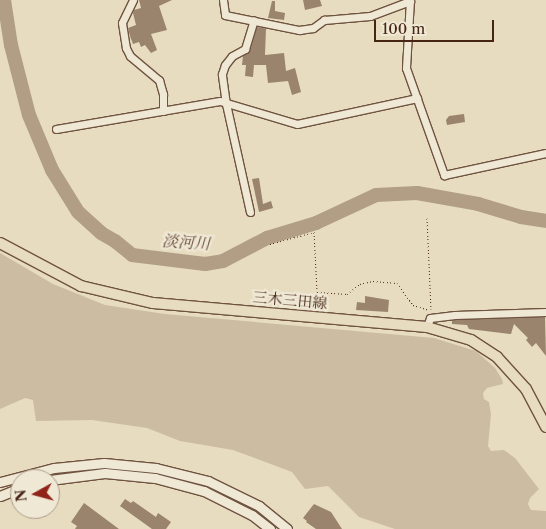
<!DOCTYPE html>
<meta charset="utf-8">
<style>
body{margin:0}
#map{position:relative;width:546px;height:529px;overflow:hidden;background:#e7dcbf;font-family:"Libre Caslon Text","Noto Serif JP",serif}
div>[style]{position:absolute}
[style*='--x']{left:calc(var(--x)*1px);top:calc(var(--y)*1px);width:calc(var(--w)*1px);rotate:calc(var(--a)*1deg)}
.green>*{inset:0;background:#ccbda2}
.river>*{height:14px;margin:-7px;padding:0 7px;transform-origin:7px;border-radius:7px;background:#b19e85}
.building>*{inset:0;background:#9a846d}
.path>*{height:1px;margin-top:-0.5px;transform-origin:0;background:repeating-linear-gradient(90deg,#472515 0 1px,transparent 0 3.5px)}
.roads{filter:drop-shadow(1px 0 #6f5340) drop-shadow(-1px 0 #6f5340) drop-shadow(0 1px #6f5340) drop-shadow(0 -1px #6f5340)}
.street>*{height:7px;margin:-3.5px;padding:0 3.5px;transform-origin:3.5px;border-radius:3.5px;background:#efe8d5}
.secondary>*{height:9px;margin:-4.5px;padding:0 4.5px;transform-origin:4.5px;border-radius:4.5px;background:#efe8d5}
.primary>*{height:10px;margin:-5px;padding:0 5px;transform-origin:5px;border-radius:5px;background:#e7dcbf}
span{translate:-50% -50%;white-space:nowrap;text-align:center;line-height:1.15;-webkit-text-stroke:4.5px #efe8d5;paint-order:stroke}
.street-label{font-size:15px;color:#472515}
.water-label{font-size:16px;color:#674937;font-style:italic}
.north{position:absolute;left:10px;top:469px;width:50px;height:50px;box-sizing:border-box;background:#efe8d5;border:1px solid #ac9a88;border-radius:50%;rotate:263deg;font-size:14px;font-weight:700;line-height:20px;text-align:center;color:#472515}
.north::after{content:'';display:block;margin:auto;width:18px;height:22px;background:#8f2418;clip-path:polygon(50% 0,100% 100%,50% 72%,0 100%)}
.scale{position:absolute;left:374px;top:20px;width:120px;height:22px;box-sizing:border-box;border:2px solid #472515;border-top:0;padding-left:6px;font-size:15px;line-height:18px;white-space:nowrap;color:#472515;-webkit-text-stroke:4px #efe8d5;paint-order:stroke}
</style>
<div id="map">
<div class="green">
<div style="clip-path:polygon(0 253px,53px 284px,105px 305px,165px 314px,434px 338px,476px 351px,495px 368px,502px 379px,503px 384px,487px 388px,483px 393px,484px 399px,489px 402px,491px 414px,488px 446px,491px 451px,504px 450px,515px 458px,539px 489px,530px 498px,528px 504px,531px 510px,546px 511px,546px 529px,395px 529px,359px 517px,328px 486px,305px 489px,292px 472px,233px 450px,180px 441px,147px 428px,92px 420px,36px 421px,33px 400px,25px 398px,0 409px)"></div>
</div>
<div class="river">
<div style="--x:4;--y:0;--w:46;--a:81.2"></div>
<div style="--x:11;--y:45;--w:72;--a:75.6"></div>
<div style="--x:29;--y:115;--w:60;--a:67.3"></div>
<div style="--x:52;--y:170;--w:49;--a:58.2"></div>
<div style="--x:78;--y:212;--w:31;--a:42"></div>
<div style="--x:101;--y:233;--w:16;--a:30"></div>
<div style="--x:115;--y:241;--w:22;--a:39"></div>
<div style="--x:132;--y:255;--w:74;--a:7"></div>
<div style="--x:205;--y:264;--w:18;--a:-9"></div>
<div style="--x:223;--y:261;--w:50;--a:-27.6"></div>
<div style="--x:267;--y:238;--w:51;--a:-17"></div>
<div style="--x:316;--y:223;--w:66;--a:-25"></div>
<div style="--x:376;--y:195;--w:41;--a:-2.8"></div>
<div style="--x:417;--y:193;--w:62;--a:10.2"></div>
<div style="--x:478;--y:204;--w:45;--a:16.8"></div>
<div style="--x:521;--y:217;--w:25;--a:9"></div>
</div>
<div class="building">
<div style="clip-path:polygon(139px 0,172px 0,159px 6px,167px 30px,151px 34px,157px 50px,151px 53px,145px 45px,141px 47px,139px 42px,133px 44px,130px 36px,128px 28px,136px 25px,133px 13px,134px 10px,141px 8px)"></div>
<div style="clip-path:polygon(303px 0,320px 0,322px 6px,305px 10px)"></div>
<div style="clip-path:polygon(272px 1px,275px 1px,275px 11px,285px 13px,284px 20px,268px 18px)"></div>
<div style="clip-path:polygon(257px 27px,269px 29px,266px 29px,265px 55px,284px 53px,286px 71px,295px 68px,301px 92px,292px 95px,288px 81px,268px 83px,266px 65px,254px 65px,253px 77px,245px 76px,246px 65px,242px 65px,243px 56px,250px 51px)"></div>
<div style="clip-path:polygon(464px 114px,465px 122px,447px 125px,446px 120px,449px 116px)"></div>
<div style="clip-path:polygon(259px 178px,263px 204px,271px 201px,273px 208px,259px 212px,252px 179px)"></div>
<div style="clip-path:polygon(365px 296px,389px 300px,388px 312px,356px 310px,357px 302px,365px 303px)"></div>
<div style="clip-path:polygon(545px 317px,546px 356px,536px 343px,532px 347px,526px 340px,528px 338px,514px 324px,511px 334px,469px 329px,467px 325px,452px 324px,452px 321px,455px 320px)"></div>
<div style="clip-path:polygon(125px 499px,131px 503px,133px 501px,156px 517px,158px 513px,171px 522px,166px 529px,152px 529px,120px 506px)"></div>
<div style="clip-path:polygon(84px 503px,119px 529px,75px 529px,77px 526px,71px 522px)"></div>
<div style="clip-path:polygon(314px 504px,331px 512px,342px 529px,316px 529px,306px 522px,307px 521px,303px 518px)"></div>
</div>
<div class="path">
<div style="--x:427;--y:218;--w:91;--a:87.5"></div>
<div style="--x:270;--y:244;--w:46;--a:-15.3"></div>
<div style="--x:314;--y:232;--w:60;--a:87.1"></div>
<div style="--x:317;--y:292;--w:30;--a:4"></div>
<div style="--x:347;--y:294;--w:16;--a:-38"></div>
<div style="--x:360;--y:284;--w:13;--a:-13"></div>
<div style="--x:373;--y:281;--w:24;--a:5"></div>
<div style="--x:397;--y:283;--w:27;--a:54"></div>
<div style="--x:413;--y:305;--w:17;--a:17"></div>
</div>
<div class="roads">
<div class="street">
<div style="--x:133;--y:0;--w:25;--a:116"></div>
<div style="--x:122;--y:23;--w:25;--a:81"></div>
<div style="--x:126;--y:48;--w:9;--a:63"></div>
<div style="--x:130;--y:56;--w:38;--a:40"></div>
<div style="--x:159;--y:80;--w:15;--a:74"></div>
<div style="--x:163;--y:94;--w:17;--a:90"></div>
<div style="--x:223;--y:0;--w:15;--a:82"></div>
<div style="--x:225;--y:15;--w:76;--a:11.5"></div>
<div style="--x:299;--y:30;--w:14;--a:-8"></div>
<div style="--x:313;--y:28;--w:14;--a:-36"></div>
<div style="--x:324;--y:20;--w:46;--a:-5"></div>
<div style="--x:370;--y:16;--w:43;--a:-20.6"></div>
<div style="--x:410;--y:0;--w:68;--a:93.4"></div>
<div style="--x:406;--y:68;--w:114;--a:70.4"></div>
<div style="--x:444;--y:175;--w:104;--a:-12.2"></div>
<div style="--x:56;--y:129;--w:166;--a:-9.7"></div>
<div style="--x:220;--y:101;--w:80;--a:16.6"></div>
<div style="--x:297;--y:124;--w:123;--a:-12.2"></div>
<div style="--x:250;--y:212;--w:111;--a:-102.5"></div>
<div style="--x:226;--y:104;--w:30;--a:-98"></div>
<div style="--x:222;--y:74;--w:9;--a:-72"></div>
<div style="--x:225;--y:65;--w:11;--a:-52"></div>
<div style="--x:232;--y:56;--w:15;--a:-28"></div>
<div style="--x:245;--y:49;--w:30;--a:-73"></div>
<div style="--x:427;--y:327;--w:9;--a:-72"></div>
<div style="--x:430;--y:318;--w:25;--a:-7"></div>
<div style="--x:455;--y:315;--w:91;--a:-1.9"></div>
</div>
<div class="secondary">
<div style="--x:50;--y:480;--w:55;--a:-7.3"></div>
<div style="--x:105;--y:473;--w:50;--a:5.7"></div>
<div style="--x:155;--y:478;--w:51;--a:14.9"></div>
<div style="--x:204;--y:491;--w:54;--a:26.6"></div>
<div style="--x:252;--y:515;--w:23;--a:38"></div>
<div style="--x:0;--y:482;--w:56;--a:-14.5"></div>
<div style="--x:54;--y:468;--w:50;--a:-5.7"></div>
<div style="--x:104;--y:463;--w:52;--a:5.5"></div>
<div style="--x:156;--y:468;--w:54;--a:14"></div>
<div style="--x:208;--y:481;--w:57;--a:26.1"></div>
<div style="--x:259;--y:506;--w:36;--a:39"></div>
<div style="--x:0;--y:496;--w:22;--a:-22"></div>
</div>
<div class="primary">
<div style="--x:0;--y:243;--w:92;--a:28"></div>
<div style="--x:81;--y:286;--w:74;--a:13.3"></div>
<div style="--x:153;--y:303;--w:275;--a:5"></div>
<div style="--x:427;--y:327;--w:46;--a:16.5"></div>
<div style="--x:471;--y:340;--w:31;--a:33"></div>
<div style="--x:497;--y:357;--w:43;--a:47.8"></div>
<div style="--x:526;--y:389;--w:43;--a:62.2"></div>
</div>
</div>
<div class="street-label">
<span style="left:290px;top:300px;rotate:5deg">三木三田線</span>
</div>
<div class="water-label">
<span style="left:186px;top:242px;rotate:4deg">淡河川</span>
</div>
<div class="north">N</div>
<div class="scale">100 m</div>
</div>
